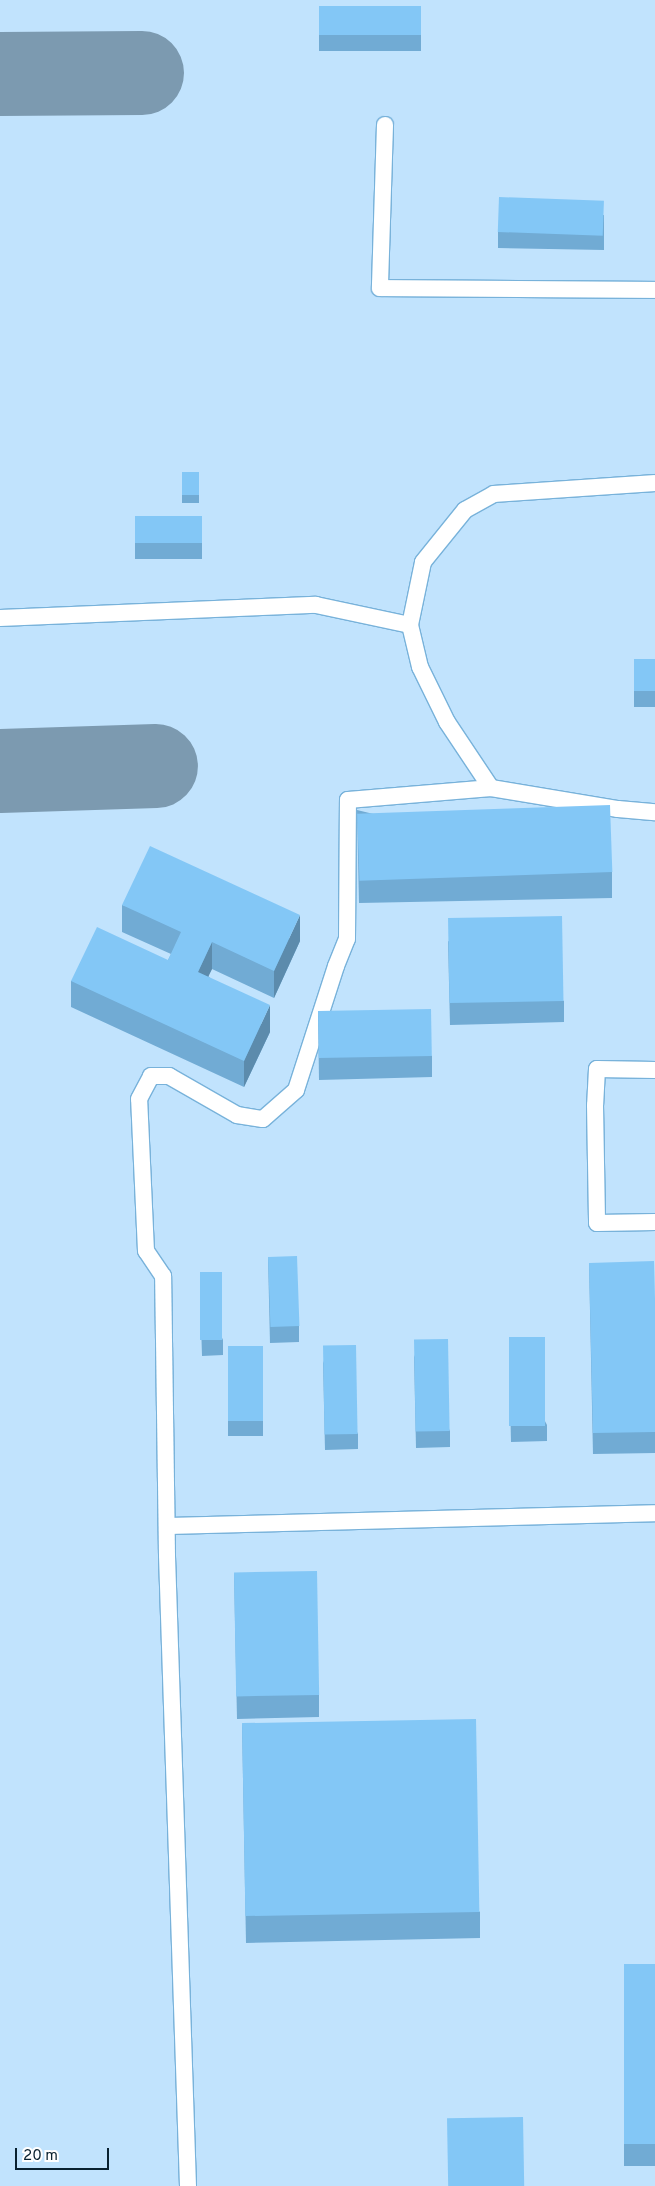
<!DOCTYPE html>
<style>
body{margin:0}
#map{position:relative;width:655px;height:2186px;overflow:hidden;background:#c1e3fd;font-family:Overpass,sans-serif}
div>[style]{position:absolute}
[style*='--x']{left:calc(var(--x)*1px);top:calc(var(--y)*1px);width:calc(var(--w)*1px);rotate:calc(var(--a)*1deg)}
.taxiway>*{height:84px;margin:-42px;padding:0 42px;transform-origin:42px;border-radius:42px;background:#7c9ab0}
.roads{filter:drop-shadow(1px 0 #78b2da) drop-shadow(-1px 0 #78b2da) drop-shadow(0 1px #78b2da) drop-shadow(0 -1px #78b2da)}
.service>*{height:16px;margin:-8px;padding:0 8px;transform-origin:8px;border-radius:8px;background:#fff}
.wall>*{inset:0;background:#71abd4;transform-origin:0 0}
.shaded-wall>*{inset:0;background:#5c8bac}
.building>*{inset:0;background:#83c7f6;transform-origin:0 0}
span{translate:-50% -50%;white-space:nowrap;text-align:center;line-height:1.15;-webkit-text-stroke:4px #fff;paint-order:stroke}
.scale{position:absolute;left:15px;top:2148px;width:94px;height:22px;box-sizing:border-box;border:2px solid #092130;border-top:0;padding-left:6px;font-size:15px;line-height:18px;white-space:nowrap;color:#092130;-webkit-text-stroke:4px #fff;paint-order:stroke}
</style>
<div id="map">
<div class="taxiway">
<div style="--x:0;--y:74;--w:142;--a:-0.4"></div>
<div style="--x:0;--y:771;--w:156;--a:-1.8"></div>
</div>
<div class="roads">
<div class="service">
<div style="--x:385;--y:125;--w:163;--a:91.8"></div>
<div style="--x:380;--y:288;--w:275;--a:0.4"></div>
<div style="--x:0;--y:618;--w:316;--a:-2.4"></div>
<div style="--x:316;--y:605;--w:96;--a:12"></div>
<div style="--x:491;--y:788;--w:79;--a:-123.7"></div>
<div style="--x:447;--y:722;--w:61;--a:-116.1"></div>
<div style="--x:420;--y:667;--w:43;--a:-103.4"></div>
<div style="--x:410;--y:625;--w:64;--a:-78.3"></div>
<div style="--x:423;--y:562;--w:67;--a:-51.1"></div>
<div style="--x:465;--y:510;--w:33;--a:-29"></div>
<div style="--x:494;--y:494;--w:161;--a:-3.9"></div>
<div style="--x:655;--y:1070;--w:58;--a:-179"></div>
<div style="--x:597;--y:1069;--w:36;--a:93"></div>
<div style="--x:595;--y:1105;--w:118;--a:89"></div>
<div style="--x:597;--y:1223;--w:58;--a:-1"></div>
<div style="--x:167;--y:1526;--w:488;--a:-1.5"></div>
<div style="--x:188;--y:2186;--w:631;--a:-91.91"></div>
<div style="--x:167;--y:1555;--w:279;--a:-90.8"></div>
<div style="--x:163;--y:1276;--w:30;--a:-124"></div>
<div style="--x:146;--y:1251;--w:152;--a:-92.6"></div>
<div style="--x:139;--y:1099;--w:26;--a:-62"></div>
<div style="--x:151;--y:1076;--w:18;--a:0"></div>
<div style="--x:169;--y:1076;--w:78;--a:29.8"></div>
<div style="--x:237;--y:1115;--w:26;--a:9"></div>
<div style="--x:263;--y:1119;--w:44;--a:-41.3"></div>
<div style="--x:296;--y:1090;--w:130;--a:-72.1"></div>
<div style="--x:336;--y:966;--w:29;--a:-68"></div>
<div style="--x:347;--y:939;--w:139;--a:-89.6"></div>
<div style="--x:348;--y:800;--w:144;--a:-4.8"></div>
<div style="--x:491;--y:788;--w:129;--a:9.4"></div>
<div style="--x:618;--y:809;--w:37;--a:5"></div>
</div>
</div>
<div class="wall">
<div style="left:421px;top:6px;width:45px;height:102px;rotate:90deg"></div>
<div style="clip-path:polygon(604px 215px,604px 250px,498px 248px,498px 232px)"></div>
<div style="left:182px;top:472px;width:17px;height:31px"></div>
<div style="left:135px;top:516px;width:67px;height:43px"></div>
<div style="left:655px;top:659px;width:48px;height:21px;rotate:90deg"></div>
<div style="clip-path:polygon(357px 810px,612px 872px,612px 898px,359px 903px)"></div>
<div style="clip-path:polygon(122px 905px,300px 941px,274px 998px,212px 969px,208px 976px,270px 1032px,244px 1087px,71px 1007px,71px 981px,168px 960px,171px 954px,122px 932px)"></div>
<div style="clip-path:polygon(448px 941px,564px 1001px,564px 1022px,450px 1025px)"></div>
<div style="clip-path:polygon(318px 1011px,432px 1056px,432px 1077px,319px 1080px)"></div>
<div style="clip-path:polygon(268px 1257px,299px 1326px,299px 1342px,270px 1343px)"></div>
<div style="clip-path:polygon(589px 1263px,655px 1299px,655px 1453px,593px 1454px)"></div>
<div style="clip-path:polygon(200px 1288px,223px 1340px,223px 1355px,202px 1356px)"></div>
<div style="left:228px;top:1346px;width:35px;height:90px"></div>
<div style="clip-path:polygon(509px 1353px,547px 1425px,547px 1441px,511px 1442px)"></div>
<div style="clip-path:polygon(414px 1355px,450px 1431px,450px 1447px,416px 1448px)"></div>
<div style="clip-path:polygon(323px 1361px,358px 1434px,358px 1449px,325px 1450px)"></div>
<div style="clip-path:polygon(234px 1573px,319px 1695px,319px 1717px,237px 1719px)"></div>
<div style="clip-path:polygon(242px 1724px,480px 1912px,480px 1938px,246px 1943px)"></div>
<div style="left:655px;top:1964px;width:202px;height:31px;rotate:90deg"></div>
</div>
<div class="shaded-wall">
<div style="clip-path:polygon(300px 915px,300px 941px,274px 998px,274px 971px)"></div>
<div style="clip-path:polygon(212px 942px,212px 969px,198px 998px,198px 972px)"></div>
<div style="clip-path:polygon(270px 1005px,270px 1032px,244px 1087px,244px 1061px)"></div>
</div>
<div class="building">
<div style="left:421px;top:6px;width:29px;height:102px;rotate:90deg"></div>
<div style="left:499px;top:197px;width:105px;height:35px;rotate:2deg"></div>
<div style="left:182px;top:472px;width:17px;height:23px"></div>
<div style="left:135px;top:516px;width:67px;height:27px"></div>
<div style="left:655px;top:659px;width:32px;height:21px;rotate:90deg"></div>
<div style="left:610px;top:805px;width:67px;height:253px;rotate:88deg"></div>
<div style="clip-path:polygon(150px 846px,300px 915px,274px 971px,212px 942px,198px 972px,270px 1005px,244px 1061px,71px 981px,97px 927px,168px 960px,181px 932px,122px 905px)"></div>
<div style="left:562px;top:916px;width:85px;height:114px;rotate:89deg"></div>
<div style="left:431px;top:1009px;width:47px;height:113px;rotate:89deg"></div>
<div style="left:297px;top:1256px;width:70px;height:29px;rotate:88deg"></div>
<div style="clip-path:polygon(654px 1261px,655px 1299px,655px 1432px,593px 1433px,589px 1263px)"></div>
<div style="left:200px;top:1272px;width:22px;height:68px"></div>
<div style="left:509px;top:1337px;width:36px;height:89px"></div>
<div style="left:448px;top:1339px;width:92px;height:34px;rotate:89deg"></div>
<div style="left:356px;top:1345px;width:89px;height:33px;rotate:89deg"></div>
<div style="left:228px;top:1346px;width:35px;height:75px"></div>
<div style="left:317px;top:1571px;width:124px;height:83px;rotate:89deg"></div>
<div style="left:476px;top:1719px;width:193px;height:234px;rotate:89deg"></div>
<div style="left:655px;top:1964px;width:180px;height:31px;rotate:90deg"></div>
<div style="left:523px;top:2117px;width:69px;height:76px;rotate:89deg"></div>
</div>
<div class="scale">20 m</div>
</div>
